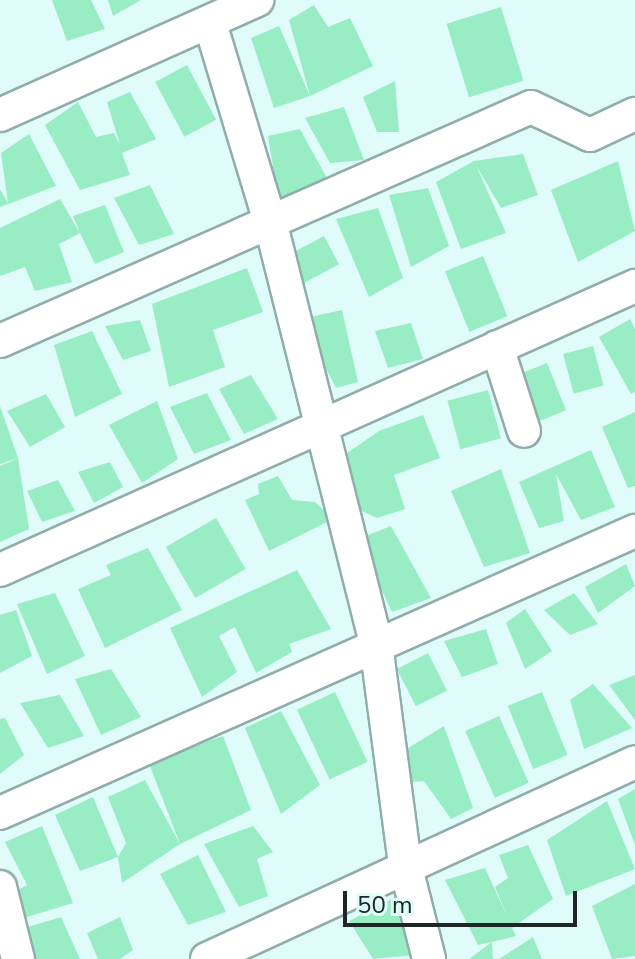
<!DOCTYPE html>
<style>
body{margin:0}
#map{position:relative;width:635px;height:959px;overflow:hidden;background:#dffcfa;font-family:"Nunito Sans",sans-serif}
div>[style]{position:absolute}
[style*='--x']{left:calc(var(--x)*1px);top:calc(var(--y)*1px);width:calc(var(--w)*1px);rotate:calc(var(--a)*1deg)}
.building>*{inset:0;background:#99edc4;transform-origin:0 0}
.roads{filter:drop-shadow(2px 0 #91adab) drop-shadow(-2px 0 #91adab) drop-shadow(0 2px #91adab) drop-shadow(0 -2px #91adab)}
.minor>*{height:32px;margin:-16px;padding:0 16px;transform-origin:16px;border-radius:16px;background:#fff}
span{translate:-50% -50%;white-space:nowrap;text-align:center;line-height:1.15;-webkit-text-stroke:7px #dffcfa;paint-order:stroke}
.scale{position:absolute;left:343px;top:891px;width:234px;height:36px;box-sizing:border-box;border:4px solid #1c2726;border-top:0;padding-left:10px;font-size:24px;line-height:28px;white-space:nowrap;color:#1c2726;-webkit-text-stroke:6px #dffcfa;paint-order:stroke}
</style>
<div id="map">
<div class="building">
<div style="clip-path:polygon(52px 0,91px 0,105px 29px,67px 41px)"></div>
<div style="clip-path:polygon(108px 0,141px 0,113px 16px)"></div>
<div style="clip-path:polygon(314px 5px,328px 27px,350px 18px,373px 66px,310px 96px,289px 20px)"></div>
<div style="left:501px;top:7px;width:77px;height:57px;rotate:73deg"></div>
<div style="clip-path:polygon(279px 26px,310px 96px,274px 108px,251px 38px)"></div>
<div style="left:187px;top:65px;width:62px;height:36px;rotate:62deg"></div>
<div style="clip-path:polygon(395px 81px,399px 132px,377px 132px,363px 97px)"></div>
<div style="clip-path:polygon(130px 92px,156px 139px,122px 153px,130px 175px,80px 190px,45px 125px,78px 102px,96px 137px,114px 133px,120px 145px,107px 102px)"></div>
<div style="clip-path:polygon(344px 107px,364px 160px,330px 163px,305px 118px)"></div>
<div style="clip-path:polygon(300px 129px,328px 180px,280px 211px,268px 136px)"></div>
<div style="clip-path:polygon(29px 134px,56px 186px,0 207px,0 189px,8px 203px,1px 153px)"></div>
<div style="clip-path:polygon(523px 154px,538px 195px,501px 208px,476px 165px,506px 233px,461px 249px,436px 182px,474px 161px)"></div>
<div style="clip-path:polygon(618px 161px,635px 231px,578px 262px,551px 190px)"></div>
<div style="clip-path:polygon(150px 185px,174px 234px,139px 245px,114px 198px)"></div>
<div style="clip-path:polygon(428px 188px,449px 246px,411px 267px,389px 195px)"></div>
<div style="clip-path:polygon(60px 199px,80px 233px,73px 216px,105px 205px,124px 252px,95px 264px,80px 233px,59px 244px,72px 282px,35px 291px,25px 267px,0 276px,0 228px)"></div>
<div style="clip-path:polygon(378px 208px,403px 278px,369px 297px,336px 219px)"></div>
<div style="left:324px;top:236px;width:32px;height:44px;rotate:62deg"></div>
<div style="left:483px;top:256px;width:65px;height:41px;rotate:68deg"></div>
<div style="clip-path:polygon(247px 268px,263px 312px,213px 330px,225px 367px,169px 387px,152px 304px)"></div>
<div style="clip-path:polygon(342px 310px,358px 382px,336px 388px,301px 319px)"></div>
<div style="clip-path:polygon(630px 319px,635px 329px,635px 392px,631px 394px,599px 337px)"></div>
<div style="clip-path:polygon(140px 320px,151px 351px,123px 360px,105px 326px)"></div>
<div style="clip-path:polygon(411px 323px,423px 359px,388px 368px,375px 331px)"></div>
<div style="clip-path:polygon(92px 331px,122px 394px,75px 417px,54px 345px)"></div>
<div style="left:593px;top:346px;width:41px;height:31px;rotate:75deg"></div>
<div style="left:547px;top:363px;width:51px;height:35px;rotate:68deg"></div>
<div style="clip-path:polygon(251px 375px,278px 419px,244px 434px,219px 389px)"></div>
<div style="left:488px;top:390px;width:50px;height:42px;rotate:75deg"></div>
<div style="clip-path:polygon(207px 393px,231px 440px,194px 454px,170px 407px)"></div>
<div style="clip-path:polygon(46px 394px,65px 427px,30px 447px,7px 411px)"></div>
<div style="clip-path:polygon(157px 401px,178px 459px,142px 483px,109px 425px)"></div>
<div style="clip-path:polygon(0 406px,18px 458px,29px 529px,0 542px,0 466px,18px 458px,0 464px)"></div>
<div style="clip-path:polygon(635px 412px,635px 486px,628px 488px,602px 427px)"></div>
<div style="clip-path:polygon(423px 415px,440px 458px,394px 475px,405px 509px,377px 518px,353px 507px,340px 458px,379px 431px)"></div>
<div style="clip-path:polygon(591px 450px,615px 507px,581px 520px,556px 474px,564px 521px,539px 528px,519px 482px)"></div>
<div style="clip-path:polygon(110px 462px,123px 487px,94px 503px,78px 472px)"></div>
<div style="clip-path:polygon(501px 469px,530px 553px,484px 567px,451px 491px)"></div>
<div style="clip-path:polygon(278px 476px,292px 500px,315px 502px,333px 519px,269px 551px,245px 500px,259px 494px,258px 484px)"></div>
<div style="clip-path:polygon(58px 480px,75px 511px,42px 522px,27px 491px)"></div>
<div style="left:216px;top:518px;width:59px;height:58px;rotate:60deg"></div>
<div style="clip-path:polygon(391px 526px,431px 598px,392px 612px,358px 539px)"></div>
<div style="clip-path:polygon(148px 548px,182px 610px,105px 648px,78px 589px,111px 575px,106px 565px)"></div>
<div style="clip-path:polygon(626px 564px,635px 586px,598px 613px,585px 587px)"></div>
<div style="clip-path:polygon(297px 570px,331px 629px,289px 644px,292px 652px,256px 673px,235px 627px,219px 636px,237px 672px,202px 697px,170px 628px)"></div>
<div style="clip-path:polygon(55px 593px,85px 656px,47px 674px,17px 604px)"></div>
<div style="clip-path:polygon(574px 593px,598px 624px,570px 635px,544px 610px)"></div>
<div style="clip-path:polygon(525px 609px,552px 651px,525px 669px,506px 623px)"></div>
<div style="clip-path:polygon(16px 610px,32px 656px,0 673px,0 615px)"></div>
<div style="clip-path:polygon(486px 629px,498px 664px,462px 677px,444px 641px)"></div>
<div style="left:428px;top:653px;width:42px;height:35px;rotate:63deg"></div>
<div style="clip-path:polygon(111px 669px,141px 717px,101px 735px,75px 679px)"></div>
<div style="clip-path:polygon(635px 675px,635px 720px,609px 685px)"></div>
<div style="clip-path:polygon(593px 684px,632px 728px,584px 749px,570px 700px)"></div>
<div style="left:335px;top:692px;width:77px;height:42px;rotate:65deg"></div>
<div style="left:542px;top:692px;width:68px;height:37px;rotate:68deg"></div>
<div style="clip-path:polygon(60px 695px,84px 736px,48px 748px,20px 703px)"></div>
<div style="clip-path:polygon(281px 711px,320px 785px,281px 814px,245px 728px)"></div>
<div style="left:499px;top:716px;width:73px;height:37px;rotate:66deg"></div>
<div style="clip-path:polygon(5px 718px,24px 755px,0 774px,0 719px)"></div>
<div style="clip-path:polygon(444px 726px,473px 808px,451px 819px,424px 781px,410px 782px,400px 753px)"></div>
<div style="clip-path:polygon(223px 736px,251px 810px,180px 844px,122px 883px,118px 857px,80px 871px,55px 815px,93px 797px,118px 857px,126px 843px,108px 797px,145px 780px,180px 844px,148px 761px)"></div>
<div style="clip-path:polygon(635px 789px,635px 845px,618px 799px)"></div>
<div style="clip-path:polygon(607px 801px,635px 869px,566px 896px,547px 840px)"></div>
<div style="clip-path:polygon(42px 826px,73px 903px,20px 919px,12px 893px,27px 885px,5px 842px)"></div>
<div style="clip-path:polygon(253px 826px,273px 852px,257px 859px,268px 896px,239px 907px,204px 844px)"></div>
<div style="clip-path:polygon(528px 845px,553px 899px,512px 928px,516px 936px,492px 942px,493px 959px,469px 959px,492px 942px,478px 945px,445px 880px,485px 868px,508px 918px,495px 887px,508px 878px,499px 855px)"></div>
<div style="clip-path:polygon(198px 855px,226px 912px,188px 925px,160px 874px)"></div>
<div style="clip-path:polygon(635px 884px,635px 956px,612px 959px,592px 906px)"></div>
<div style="clip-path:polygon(394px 898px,415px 955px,373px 959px,349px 921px)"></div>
<div style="clip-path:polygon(61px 917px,80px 959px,26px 959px,18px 930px)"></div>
<div style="clip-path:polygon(120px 917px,133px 950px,120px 959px,98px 959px,87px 933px)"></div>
<div style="clip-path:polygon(533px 937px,542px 959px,499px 959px)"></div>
</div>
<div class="roads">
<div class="minor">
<div style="--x:210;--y:23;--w:211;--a:73.2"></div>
<div style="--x:271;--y:225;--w:432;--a:75.9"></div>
<div style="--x:376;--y:644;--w:222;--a:82.5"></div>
<div style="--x:405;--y:864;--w:98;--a:75.8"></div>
<div style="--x:0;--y:115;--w:282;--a:-24.1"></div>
<div style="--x:0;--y:341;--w:580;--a:-23.78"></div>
<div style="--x:531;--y:107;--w:65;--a:25.4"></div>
<div style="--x:590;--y:135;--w:50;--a:-25"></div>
<div style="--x:497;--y:347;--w:88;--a:72.2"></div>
<div style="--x:0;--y:570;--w:696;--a:-24.1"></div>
<div style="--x:0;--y:813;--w:695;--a:-23.95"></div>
<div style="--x:0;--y:887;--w:74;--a:76"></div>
<div style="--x:207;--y:959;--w:471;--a:-24.7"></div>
</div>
</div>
<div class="scale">50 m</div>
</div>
